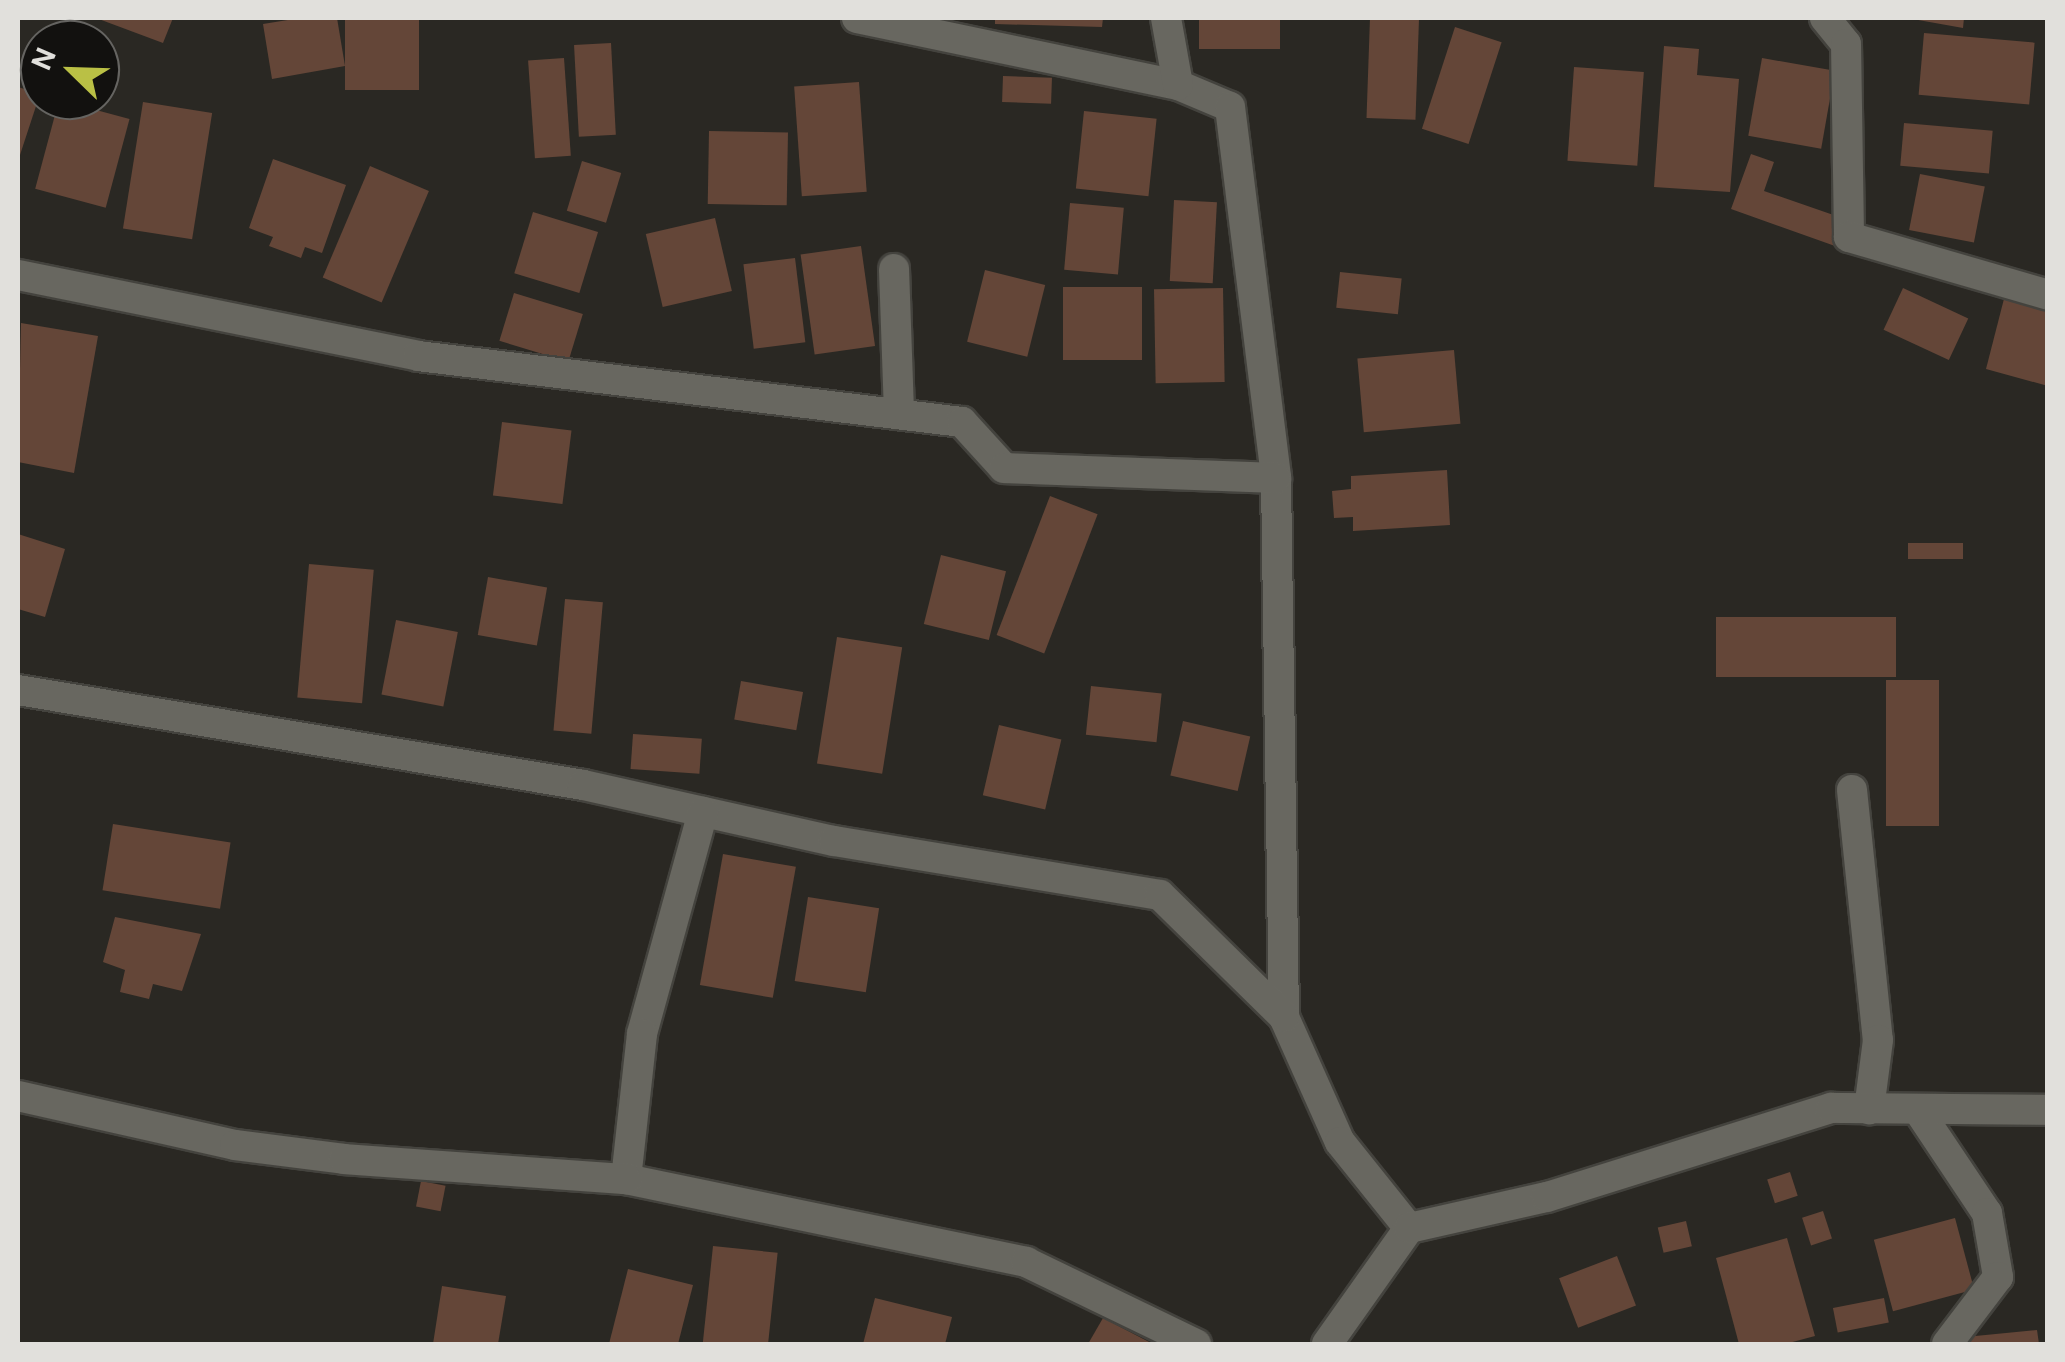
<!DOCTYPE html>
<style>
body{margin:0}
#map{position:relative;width:2065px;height:1362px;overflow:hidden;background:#2a2823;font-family:"DM Sans",sans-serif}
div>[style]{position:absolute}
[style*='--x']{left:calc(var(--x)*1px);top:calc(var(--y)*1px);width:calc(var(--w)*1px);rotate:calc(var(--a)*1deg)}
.building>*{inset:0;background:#644638;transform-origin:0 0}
.roads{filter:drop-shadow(2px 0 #44433e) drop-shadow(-2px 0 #44433e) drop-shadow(0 2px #44433e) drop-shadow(0 -2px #44433e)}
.minor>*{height:30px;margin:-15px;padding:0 15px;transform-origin:15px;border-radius:15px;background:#686760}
span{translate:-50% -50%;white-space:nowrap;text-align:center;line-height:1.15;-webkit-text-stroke:8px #12110f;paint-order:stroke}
.frame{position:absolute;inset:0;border:20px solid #e1e0dc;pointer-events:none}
.north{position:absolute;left:20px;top:20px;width:100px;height:100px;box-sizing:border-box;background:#12110f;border:2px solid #656461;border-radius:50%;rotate:293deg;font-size:28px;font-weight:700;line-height:40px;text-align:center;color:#e1e0dc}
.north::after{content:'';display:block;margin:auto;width:35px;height:45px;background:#bac045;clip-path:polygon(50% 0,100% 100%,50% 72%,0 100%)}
</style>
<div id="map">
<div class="building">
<div style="clip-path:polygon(96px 18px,173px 18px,163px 43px)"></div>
<div style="clip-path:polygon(300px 18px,337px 18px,345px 66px,272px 79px,263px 24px)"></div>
<div style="left:345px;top:18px;width:74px;height:72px"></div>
<div style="clip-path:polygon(995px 18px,1103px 18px,1102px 27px,995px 24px)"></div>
<div style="left:1199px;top:18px;width:81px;height:31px"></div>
<div style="left:1370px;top:18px;width:49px;height:100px;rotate:2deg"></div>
<div style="clip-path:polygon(1907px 18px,1964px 18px,1963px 28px)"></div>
<div style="left:1455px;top:27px;width:49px;height:107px;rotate:18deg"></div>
<div style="left:1924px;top:33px;width:111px;height:62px;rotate:5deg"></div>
<div style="left:611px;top:43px;width:92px;height:37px;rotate:87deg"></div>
<div style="clip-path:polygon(1664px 46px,1699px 49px,1697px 75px,1739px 79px,1730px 192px,1654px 187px)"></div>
<div style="left:564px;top:58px;width:98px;height:36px;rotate:86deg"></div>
<div style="left:1762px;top:58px;width:74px;height:79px;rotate:10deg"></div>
<div style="left:1574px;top:67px;width:70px;height:94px;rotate:4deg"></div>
<div style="left:1003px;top:76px;width:49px;height:26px;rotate:2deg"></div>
<div style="left:859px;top:82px;width:110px;height:65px;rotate:86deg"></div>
<div style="clip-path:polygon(18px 87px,40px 94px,18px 161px)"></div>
<div style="left:59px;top:100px;width:73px;height:92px;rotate:15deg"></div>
<div style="left:143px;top:102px;width:70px;height:128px;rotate:9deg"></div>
<div style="left:1084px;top:111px;width:73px;height:78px;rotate:6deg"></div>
<div style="left:1904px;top:123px;width:89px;height:43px;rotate:5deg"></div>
<div style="left:709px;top:131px;width:79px;height:73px;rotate:1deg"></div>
<div style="clip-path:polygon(1751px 154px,1774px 162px,1764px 191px,1845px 219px,1835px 246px,1731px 209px)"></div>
<div style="clip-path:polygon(273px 159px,346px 185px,322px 253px,305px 247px,301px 258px,269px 246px,273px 237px,249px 228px)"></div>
<div style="left:582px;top:161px;width:41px;height:52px;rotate:17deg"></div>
<div style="left:370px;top:166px;width:64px;height:121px;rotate:23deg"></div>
<div style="left:1920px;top:174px;width:66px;height:57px;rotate:11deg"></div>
<div style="left:1174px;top:200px;width:43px;height:81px;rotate:3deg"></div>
<div style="left:1070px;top:203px;width:54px;height:67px;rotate:5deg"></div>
<div style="left:533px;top:212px;width:68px;height:64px;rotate:17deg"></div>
<div style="left:715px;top:218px;width:75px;height:71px;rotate:77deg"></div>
<div style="left:861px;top:246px;width:101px;height:61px;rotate:82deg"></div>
<div style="left:795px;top:258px;width:85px;height:52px;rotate:83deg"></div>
<div style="left:985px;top:270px;width:62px;height:74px;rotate:14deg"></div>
<div style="left:1340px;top:272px;width:62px;height:36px;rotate:6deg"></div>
<div style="left:1063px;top:287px;width:79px;height:73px"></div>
<div style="left:1223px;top:288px;width:94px;height:69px;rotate:89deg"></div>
<div style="left:1903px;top:288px;width:72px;height:46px;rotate:25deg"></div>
<div style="clip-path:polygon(2006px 291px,2048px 302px,2048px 386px,1986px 369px)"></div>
<div style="left:514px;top:293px;width:72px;height:50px;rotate:17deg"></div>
<div style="clip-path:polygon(21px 323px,98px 336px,74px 473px,18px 462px)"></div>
<div style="left:1454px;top:350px;width:74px;height:97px;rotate:85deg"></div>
<div style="left:502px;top:422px;width:70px;height:74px;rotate:7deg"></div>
<div style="clip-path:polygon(1447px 470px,1450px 525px,1353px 531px,1353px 517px,1334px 518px,1332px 491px,1351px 489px,1351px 476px)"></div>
<div style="left:1050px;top:496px;width:51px;height:149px;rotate:21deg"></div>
<div style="clip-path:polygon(18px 534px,65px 549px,45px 617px,18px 609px)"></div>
<div style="left:1908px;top:543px;width:55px;height:16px"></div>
<div style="left:941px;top:555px;width:67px;height:71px;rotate:14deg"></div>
<div style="left:309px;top:564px;width:65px;height:134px;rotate:5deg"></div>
<div style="left:488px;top:577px;width:60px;height:59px;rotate:10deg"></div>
<div style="left:565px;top:599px;width:38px;height:132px;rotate:5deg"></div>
<div style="left:1716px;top:617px;width:180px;height:60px"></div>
<div style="left:396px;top:620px;width:63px;height:76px;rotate:11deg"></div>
<div style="left:837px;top:637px;width:66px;height:128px;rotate:9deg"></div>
<div style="left:1886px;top:680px;width:53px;height:146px"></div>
<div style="left:741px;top:681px;width:63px;height:39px;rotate:10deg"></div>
<div style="left:1091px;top:686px;width:71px;height:49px;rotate:6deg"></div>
<div style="left:1183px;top:721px;width:69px;height:56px;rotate:13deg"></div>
<div style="left:999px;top:725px;width:64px;height:72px;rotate:13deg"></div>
<div style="left:633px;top:734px;width:69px;height:35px;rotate:4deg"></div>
<div style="left:113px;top:824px;width:119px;height:67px;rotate:9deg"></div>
<div style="left:723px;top:854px;width:74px;height:133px;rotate:10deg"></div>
<div style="left:808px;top:897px;width:72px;height:85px;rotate:9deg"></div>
<div style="clip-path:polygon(115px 917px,201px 934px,182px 991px,153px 984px,149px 999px,120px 992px,125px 970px,103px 962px)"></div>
<div style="left:1790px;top:1172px;width:25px;height:24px;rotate:72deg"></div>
<div style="left:421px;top:1181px;width:25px;height:26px;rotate:11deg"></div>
<div style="left:1823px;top:1211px;width:29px;height:22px;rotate:72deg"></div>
<div style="left:1955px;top:1218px;width:74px;height:84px;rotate:75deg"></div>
<div style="left:1686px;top:1221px;width:26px;height:29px;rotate:77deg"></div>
<div style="clip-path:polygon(1787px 1238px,1815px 1336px,1785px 1344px,1739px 1344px,1716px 1258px)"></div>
<div style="left:713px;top:1246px;width:65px;height:99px;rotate:6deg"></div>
<div style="left:1617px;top:1256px;width:53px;height:62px;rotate:69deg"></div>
<div style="clip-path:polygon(628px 1269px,693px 1285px,678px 1344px,609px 1344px)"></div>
<div style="clip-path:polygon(442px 1286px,506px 1296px,498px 1344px,433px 1344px)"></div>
<div style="clip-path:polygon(875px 1298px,952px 1317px,945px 1344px,863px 1344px)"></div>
<div style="left:1884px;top:1298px;width:25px;height:52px;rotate:79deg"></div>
<div style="clip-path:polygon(1103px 1318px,1153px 1344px,1088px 1344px)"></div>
<div style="clip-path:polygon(2037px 1330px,2039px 1344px,1955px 1344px,1955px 1338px)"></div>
</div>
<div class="roads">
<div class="minor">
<div style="--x:857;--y:18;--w:328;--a:11.8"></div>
<div style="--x:1178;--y:85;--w:56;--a:22.9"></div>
<div style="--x:1230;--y:107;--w:374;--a:82.9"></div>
<div style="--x:1276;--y:478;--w:539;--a:89.15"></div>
<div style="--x:1284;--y:1017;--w:137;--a:65.9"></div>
<div style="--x:1340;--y:1142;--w:110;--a:51.3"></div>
<div style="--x:1166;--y:18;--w:68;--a:79.8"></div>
<div style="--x:1825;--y:18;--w:33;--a:51"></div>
<div style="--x:1846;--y:44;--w:193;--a:89.1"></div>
<div style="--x:1849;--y:237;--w:207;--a:16.2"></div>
<div style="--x:894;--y:269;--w:145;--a:88"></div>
<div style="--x:18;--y:275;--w:408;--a:11.4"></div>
<div style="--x:418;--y:356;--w:548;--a:6.92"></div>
<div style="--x:962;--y:422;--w:62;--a:47.6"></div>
<div style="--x:1004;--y:468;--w:272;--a:2.1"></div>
<div style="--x:18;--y:690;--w:573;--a:9.54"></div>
<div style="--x:583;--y:785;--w:257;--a:12.6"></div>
<div style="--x:834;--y:841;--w:330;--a:9.4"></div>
<div style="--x:1160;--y:895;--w:174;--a:44.5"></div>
<div style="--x:1852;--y:790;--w:251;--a:84.1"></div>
<div style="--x:1878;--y:1040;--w:70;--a:97.4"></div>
<div style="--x:703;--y:812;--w:230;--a:105.4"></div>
<div style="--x:642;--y:1034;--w:146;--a:96.3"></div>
<div style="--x:626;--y:1179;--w:409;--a:11.7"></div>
<div style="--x:1026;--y:1262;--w:189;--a:25.8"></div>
<div style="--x:18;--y:1096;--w:222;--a:12.7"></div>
<div style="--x:235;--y:1145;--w:110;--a:7.3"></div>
<div style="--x:344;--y:1159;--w:283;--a:4.1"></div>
<div style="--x:1918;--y:1110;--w:124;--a:56.2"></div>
<div style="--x:1987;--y:1213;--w:65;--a:80.2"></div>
<div style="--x:1998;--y:1277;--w:84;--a:127.3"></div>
<div style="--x:1327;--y:1344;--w:142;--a:-54.7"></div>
<div style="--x:1409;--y:1228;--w:141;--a:-12.7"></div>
<div style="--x:1547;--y:1197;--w:298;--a:-17.4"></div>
<div style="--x:1831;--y:1108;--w:217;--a:0.5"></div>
</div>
</div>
<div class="frame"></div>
<div class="north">N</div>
</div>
